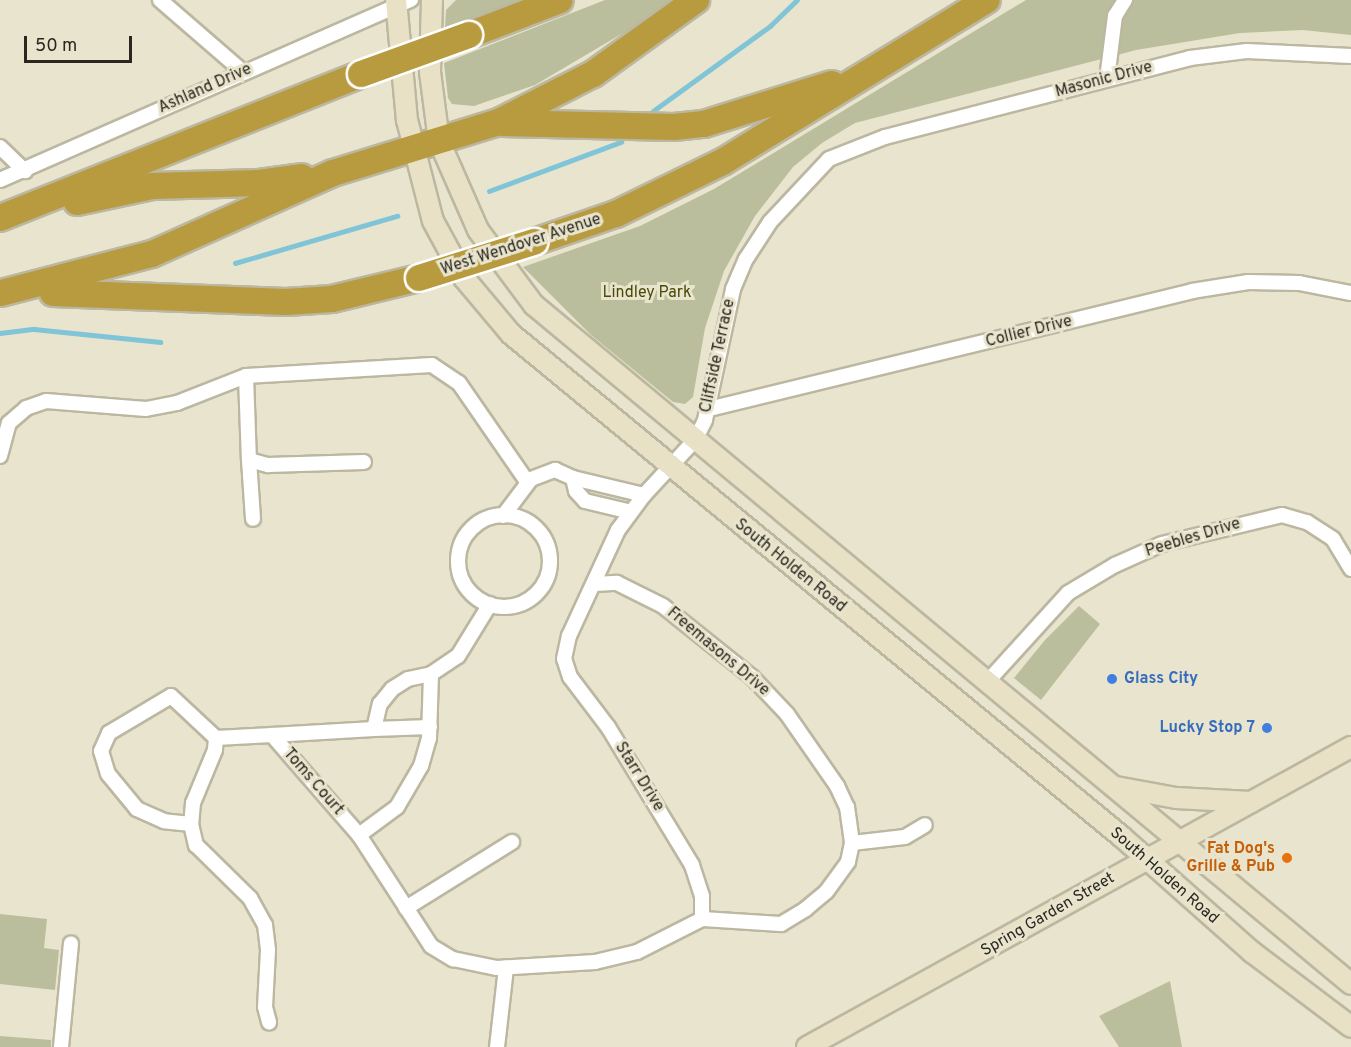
<!DOCTYPE html>
<style>
body{margin:0}
#map{position:relative;width:1351px;height:1047px;overflow:hidden;background:#e9e4cd;font-family:Overpass,sans-serif}
div>[style]{position:absolute}
[style*='--x']{left:calc(var(--x)*1px);top:calc(var(--y)*1px);width:calc(var(--w)*1px);rotate:calc(var(--a)*1deg)}
.green>*{inset:0;background:#bbbe9c}
.stream>*{height:4.5px;margin:-2.25px;padding:0 2.25px;transform-origin:2.25px;border-radius:2.25px;background:#80c4d7}
.roads{filter:drop-shadow(2px 0 #bcb7a1) drop-shadow(-2px 0 #bcb7a1) drop-shadow(0 2px #bcb7a1) drop-shadow(0 -2px #bcb7a1)}
.street>*{height:14px;margin:-7px;padding:0 7px;transform-origin:7px;border-radius:7px;background:#fff}
.street>.ring{margin:-7px;padding:0;box-sizing:content-box;background:none;border:14px solid #fff;border-radius:50%}
.secondary>*{height:20px;margin:-10px;padding:0 10px;transform-origin:10px;border-radius:10px;background:#e9e1c5}
.highway>*{height:26px;margin:-13px;padding:0 13px;transform-origin:13px;border-radius:13px;background:#b79b3e}
.bridges{filter:drop-shadow(2px 0 #fff) drop-shadow(-2px 0 #fff) drop-shadow(0 2px #fff) drop-shadow(0 -2px #fff)}
.highway-bridge>*{height:26px;margin:-13px;padding:0 13px;transform-origin:13px;border-radius:13px;background:#b79b3e}
.dots>*{width:16px;height:16px;translate:-50% -50%;box-sizing:border-box;border:3px solid #e9e4cd;border-radius:50%}
span{translate:-50% -50%;white-space:nowrap;text-align:center;line-height:1.15;-webkit-text-stroke:6px #e9e4cd;paint-order:stroke}
.street-label{font-size:16px;color:#29271f}
.park-label{font-size:16px;color:#474906}
.shop-label{font-size:16px;color:#366cbe;font-weight:700}
.left{translate:0 -50%;text-align:left}
.right{translate:-100% -50%;text-align:right}
.food-label{font-size:16px;color:#c56008;font-weight:700}
.scale{position:absolute;left:24px;top:36px;width:108px;height:27px;box-sizing:border-box;border:3px solid #29271f;border-top:0;padding-left:8px;font-size:18px;line-height:21px;white-space:nowrap;color:#29271f;-webkit-text-stroke:4px #e9e4cd;paint-order:stroke}
</style>
<div id="map">
<div class="green">
<div style="clip-path:polygon(456px 0,519px 0,445px 28px,446px 10px)"></div>
<div style="clip-path:polygon(605px 0,679px 0,535px 85px,474px 106px,452px 104px,448px 98px,444px 63px)"></div>
<div style="clip-path:polygon(1026px 0,1351px 0,1351px 35px,1303px 30px,1240px 33px,1136px 50px,855px 123px,822px 143px,793px 167px,755px 216px,724px 271px,705px 328px,693px 397px,685px 404px,673px 402px,591px 335px,523px 267px,640px 226px,714px 189px)"></div>
<div style="clip-path:polygon(1079px 606px,1100px 624px,1041px 700px,1014px 678px,1045px 640px)"></div>
<div style="clip-path:polygon(0 914px,47px 919px,44px 948px,59px 950px,55px 990px,0 984px)"></div>
<div style="clip-path:polygon(1170px 981px,1182px 1047px,1119px 1047px,1099px 1016px)"></div>
<div style="clip-path:polygon(0 1036px,51px 1040px,51px 1047px,0 1047px)"></div>
</div>
<div class="stream">
<div style="--x:653;--y:111;--w:145;--a:-36"></div>
<div style="--x:770;--y:26;--w:37;--a:-44"></div>
<div style="--x:489;--y:191;--w:141;--a:-20.4"></div>
<div style="--x:235;--y:263;--w:169;--a:-16.2"></div>
<div style="--x:0;--y:333;--w:34;--a:-7"></div>
<div style="--x:34;--y:329;--w:127;--a:5.9"></div>
</div>
<div class="roads">
<div class="street">
<div style="--x:160;--y:0;--w:108;--a:40.9"></div>
<div style="--x:1107;--y:79;--w:64;--a:-82.8"></div>
<div style="--x:1115;--y:16;--w:19;--a:-58"></div>
<div style="--x:0;--y:147;--w:35;--a:44"></div>
<div style="--x:0;--y:180;--w:449;--a:-23.7"></div>
<div style="--x:246;--y:376;--w:84;--a:88"></div>
<div style="--x:249;--y:460;--w:20;--a:15"></div>
<div style="--x:268;--y:465;--w:96;--a:-1.8"></div>
<div style="--x:709;--y:409;--w:497;--a:-13.7"></div>
<div style="--x:1192;--y:291;--w:57;--a:-9.1"></div>
<div style="--x:1248;--y:282;--w:51;--a:1.1"></div>
<div style="--x:1299;--y:283;--w:53;--a:10.9"></div>
<div style="--x:0;--y:456;--w:34;--a:-75"></div>
<div style="--x:9;--y:423;--w:23;--a:-41"></div>
<div style="--x:26;--y:408;--w:21;--a:-19"></div>
<div style="--x:46;--y:401;--w:100;--a:4.6"></div>
<div style="--x:146;--y:409;--w:32;--a:-11"></div>
<div style="--x:177;--y:403;--w:74;--a:-21.4"></div>
<div style="--x:246;--y:376;--w:186;--a:-3.4"></div>
<div style="--x:432;--y:365;--w:32;--a:34"></div>
<div style="--x:459;--y:383;--w:121;--a:55.4"></div>
<div style="--x:249;--y:460;--w:59;--a:86.1"></div>
<div style="--x:573;--y:478;--w:13;--a:77"></div>
<div style="--x:576;--y:491;--w:13;--a:48"></div>
<div style="--x:585;--y:501;--w:47;--a:13.4"></div>
<div class="ring" style="left:458px;top:515px;width:78px;height:78px"></div>
<div style="--x:503;--y:516;--w:46;--a:-52.9"></div>
<div style="--x:531;--y:479;--w:26;--a:-21"></div>
<div style="--x:555;--y:470;--w:20;--a:24"></div>
<div style="--x:573;--y:478;--w:73;--a:13.5"></div>
<div style="--x:595;--y:584;--w:22;--a:-3"></div>
<div style="--x:617;--y:583;--w:51;--a:26.6"></div>
<div style="--x:663;--y:606;--w:114;--a:38.6"></div>
<div style="--x:752;--y:677;--w:51;--a:46.6"></div>
<div style="--x:787;--y:714;--w:88;--a:55.2"></div>
<div style="--x:837;--y:786;--w:23;--a:65"></div>
<div style="--x:847;--y:807;--w:36;--a:82"></div>
<div style="--x:852;--y:843;--w:19;--a:102"></div>
<div style="--x:848;--y:862;--w:37;--a:126"></div>
<div style="--x:826;--y:892;--w:26;--a:140"></div>
<div style="--x:806;--y:909;--w:29;--a:149"></div>
<div style="--x:781;--y:924;--w:79;--a:-176.4"></div>
<div style="--x:988;--y:681;--w:119;--a:-47.7"></div>
<div style="--x:1068;--y:593;--w:55;--a:-30.8"></div>
<div style="--x:1115;--y:565;--w:51;--a:-24.1"></div>
<div style="--x:1162;--y:544;--w:123;--a:-13.6"></div>
<div style="--x:1282;--y:515;--w:26;--a:16"></div>
<div style="--x:1307;--y:522;--w:31;--a:33"></div>
<div style="--x:1333;--y:539;--w:35;--a:59"></div>
<div style="--x:374;--y:729;--w:56;--a:-2"></div>
<div style="--x:272;--y:735;--w:102;--a:-3.4"></div>
<div style="--x:374;--y:729;--w:26;--a:-77"></div>
<div style="--x:380;--y:704;--w:19;--a:-51"></div>
<div style="--x:392;--y:689;--w:19;--a:-32"></div>
<div style="--x:408;--y:679;--w:24;--a:-12"></div>
<div style="--x:431;--y:674;--w:32;--a:-34"></div>
<div style="--x:458;--y:656;--w:61;--a:-58.4"></div>
<div style="--x:216;--y:738;--w:12;--a:95"></div>
<div style="--x:215;--y:750;--w:57;--a:112.5"></div>
<div style="--x:193;--y:803;--w:21;--a:95"></div>
<div style="--x:191;--y:824;--w:22;--a:77"></div>
<div style="--x:196;--y:845;--w:76;--a:44.5"></div>
<div style="--x:250;--y:898;--w:31;--a:61"></div>
<div style="--x:265;--y:925;--w:25;--a:83"></div>
<div style="--x:268;--y:950;--w:57;--a:93"></div>
<div style="--x:265;--y:1007;--w:16;--a:75"></div>
<div style="--x:191;--y:824;--w:27;--a:-174"></div>
<div style="--x:164;--y:821;--w:30;--a:-156"></div>
<div style="--x:137;--y:809;--w:45;--a:-129.6"></div>
<div style="--x:108;--y:774;--w:24;--a:-107"></div>
<div style="--x:101;--y:751;--w:20;--a:-66"></div>
<div style="--x:109;--y:733;--w:72;--a:-30.8"></div>
<div style="--x:171;--y:696;--w:62;--a:43"></div>
<div style="--x:216;--y:738;--w:56;--a:-3.1"></div>
<div style="--x:272;--y:735;--w:133;--a:49"></div>
<div style="--x:359;--y:835;--w:132;--a:57"></div>
<div style="--x:431;--y:946;--w:26;--a:31"></div>
<div style="--x:453;--y:959;--w:45;--a:11.6"></div>
<div style="--x:497;--y:968;--w:98;--a:-3.5"></div>
<div style="--x:595;--y:962;--w:43;--a:-13.4"></div>
<div style="--x:637;--y:952;--w:73;--a:-26.9"></div>
<div style="--x:359;--y:835;--w:47;--a:-36.4"></div>
<div style="--x:397;--y:807;--w:48;--a:-59.7"></div>
<div style="--x:421;--y:766;--w:29;--a:-74"></div>
<div style="--x:429;--y:738;--w:64;--a:-88.2"></div>
<div style="--x:852;--y:843;--w:53;--a:-6.5"></div>
<div style="--x:905;--y:837;--w:23;--a:-31"></div>
<div style="--x:406;--y:908;--w:125;--a:-31.9"></div>
<div style="--x:702;--y:919;--w:23;--a:-90"></div>
<div style="--x:702;--y:896;--w:33;--a:-108"></div>
<div style="--x:692;--y:865;--w:162;--a:-121.3"></div>
<div style="--x:608;--y:727;--w:63;--a:-127.2"></div>
<div style="--x:570;--y:677;--w:19;--a:-108"></div>
<div style="--x:564;--y:659;--w:24;--a:-78"></div>
<div style="--x:569;--y:636;--w:117;--a:-65.2"></div>
<div style="--x:618;--y:530;--w:44;--a:-53.4"></div>
<div style="--x:644;--y:495;--w:75;--a:-47.2"></div>
<div style="--x:695;--y:440;--w:22;--a:-63"></div>
<div style="--x:705;--y:420;--w:134;--a:-77.9"></div>
<div style="--x:733;--y:289;--w:33;--a:-67"></div>
<div style="--x:746;--y:259;--w:44;--a:-57"></div>
<div style="--x:770;--y:222;--w:86;--a:-46.9"></div>
<div style="--x:829;--y:159;--w:60;--a:-21.4"></div>
<div style="--x:885;--y:137;--w:315;--a:-14.5"></div>
<div style="--x:1190;--y:58;--w:57;--a:-7"></div>
<div style="--x:1247;--y:51;--w:104;--a:2.8"></div>
<div style="--x:61;--y:1047;--w:104;--a:-84.5"></div>
<div style="--x:497;--y:1047;--w:80;--a:-83.5"></div>
</div>
<div class="secondary">
<div style="--x:396;--y:0;--w:121;--a:84.8"></div>
<div style="--x:407;--y:120;--w:104;--a:75.6"></div>
<div style="--x:433;--y:221;--w:65;--a:61.5"></div>
<div style="--x:464;--y:278;--w:73;--a:50"></div>
<div style="--x:511;--y:334;--w:791;--a:39.46"></div>
<div style="--x:1122;--y:837;--w:174;--a:41.5"></div>
<div style="--x:1252;--y:952;--w:124;--a:37.1"></div>
<div style="--x:432;--y:0;--w:72;--a:91.6"></div>
<div style="--x:430;--y:72;--w:70;--a:82.6"></div>
<div style="--x:439;--y:141;--w:97;--a:66.3"></div>
<div style="--x:478;--y:230;--w:94;--a:53.3"></div>
<div style="--x:534;--y:305;--w:1062;--a:39.73"></div>
<div style="--x:1116;--y:787;--w:61;--a:10.4"></div>
<div style="--x:1176;--y:798;--w:75;--a:3.1"></div>
<div style="--x:807;--y:1047;--w:621;--a:-28.88"></div>
</div>
<div class="highway">
<div style="--x:469;--y:35;--w:97;--a:-21"></div>
<div style="--x:503;--y:123;--w:171;--a:1.3"></div>
<div style="--x:674;--y:127;--w:30;--a:-6"></div>
<div style="--x:704;--y:124;--w:134;--a:-17.4"></div>
<div style="--x:77;--y:202;--w:77;--a:-12"></div>
<div style="--x:152;--y:186;--w:107;--a:-1.6"></div>
<div style="--x:259;--y:183;--w:43;--a:-7.9"></div>
<div style="--x:0;--y:218;--w:389;--a:-21.7"></div>
<div style="--x:534;--y:242;--w:87;--a:-18.9"></div>
<div style="--x:616;--y:214;--w:120;--a:-26.1"></div>
<div style="--x:724;--y:161;--w:308;--a:-31.5"></div>
<div style="--x:1;--y:293;--w:156;--a:-14.5"></div>
<div style="--x:152;--y:254;--w:198;--a:-24.1"></div>
<div style="--x:333;--y:173;--w:174;--a:-17.1"></div>
<div style="--x:499;--y:122;--w:106;--a:-27.1"></div>
<div style="--x:593;--y:74;--w:127;--a:-35.7"></div>
<div style="--x:53;--y:293;--w:233;--a:2.2"></div>
<div style="--x:286;--y:302;--w:46;--a:-3.7"></div>
<div style="--x:332;--y:299;--w:89;--a:-13.6"></div>
</div>
</div>
<div class="bridges">
<div class="highway-bridge">
<div style="--x:361;--y:74;--w:115;--a:-19.9"></div>
<div style="--x:419;--y:278;--w:121;--a:-17.4"></div>
</div>
</div>
<div class="dots">
<div style="left:1112px;top:679px;background:#3f7fe0"></div>
<div style="left:1267px;top:728px;background:#3f7fe0"></div>
<div style="left:1287px;top:858px;background:#e8710a"></div>
</div>
<div class="street-label">
<span style="left:1104px;top:80px;rotate:-15deg">Masonic Drive</span>
<span style="left:205px;top:89px;rotate:-24deg">Ashland Drive</span>
<span style="left:521px;top:245px;rotate:-18deg">West Wendover Avenue</span>
<span style="left:1029px;top:332px;rotate:-14deg">Collier Drive</span>
<span style="left:718px;top:356px;rotate:-78deg">Cliffside Terrace</span>
<span style="left:1193px;top:538px;rotate:-17deg">Peebles Drive</span>
<span style="left:790px;top:566px;rotate:39deg">South Holden Road</span>
<span style="left:718px;top:652px;rotate:40deg">Freemasons Drive</span>
<span style="left:639px;top:777px;rotate:58deg">Starr Drive</span>
<span style="left:313px;top:782px;rotate:49deg">Toms Court</span>
<span style="left:1164px;top:876px;rotate:41deg">South Holden Road</span>
<span style="left:1048px;top:915px;rotate:-30deg">Spring Garden Street</span>
</div>
<div class="park-label">
<span style="left:647px;top:293px">Lindley Park</span>
</div>
<div class="shop-label">
<span class="left" style="left:1124px;top:679px">Glass City</span>
<span class="right" style="left:1255px;top:728px">Lucky Stop 7</span>
</div>
<div class="food-label">
<span class="right" style="left:1275px;top:858px">Fat Dog's<br>Grille &amp; Pub</span>
</div>
<div class="scale">50 m</div>
</div>
